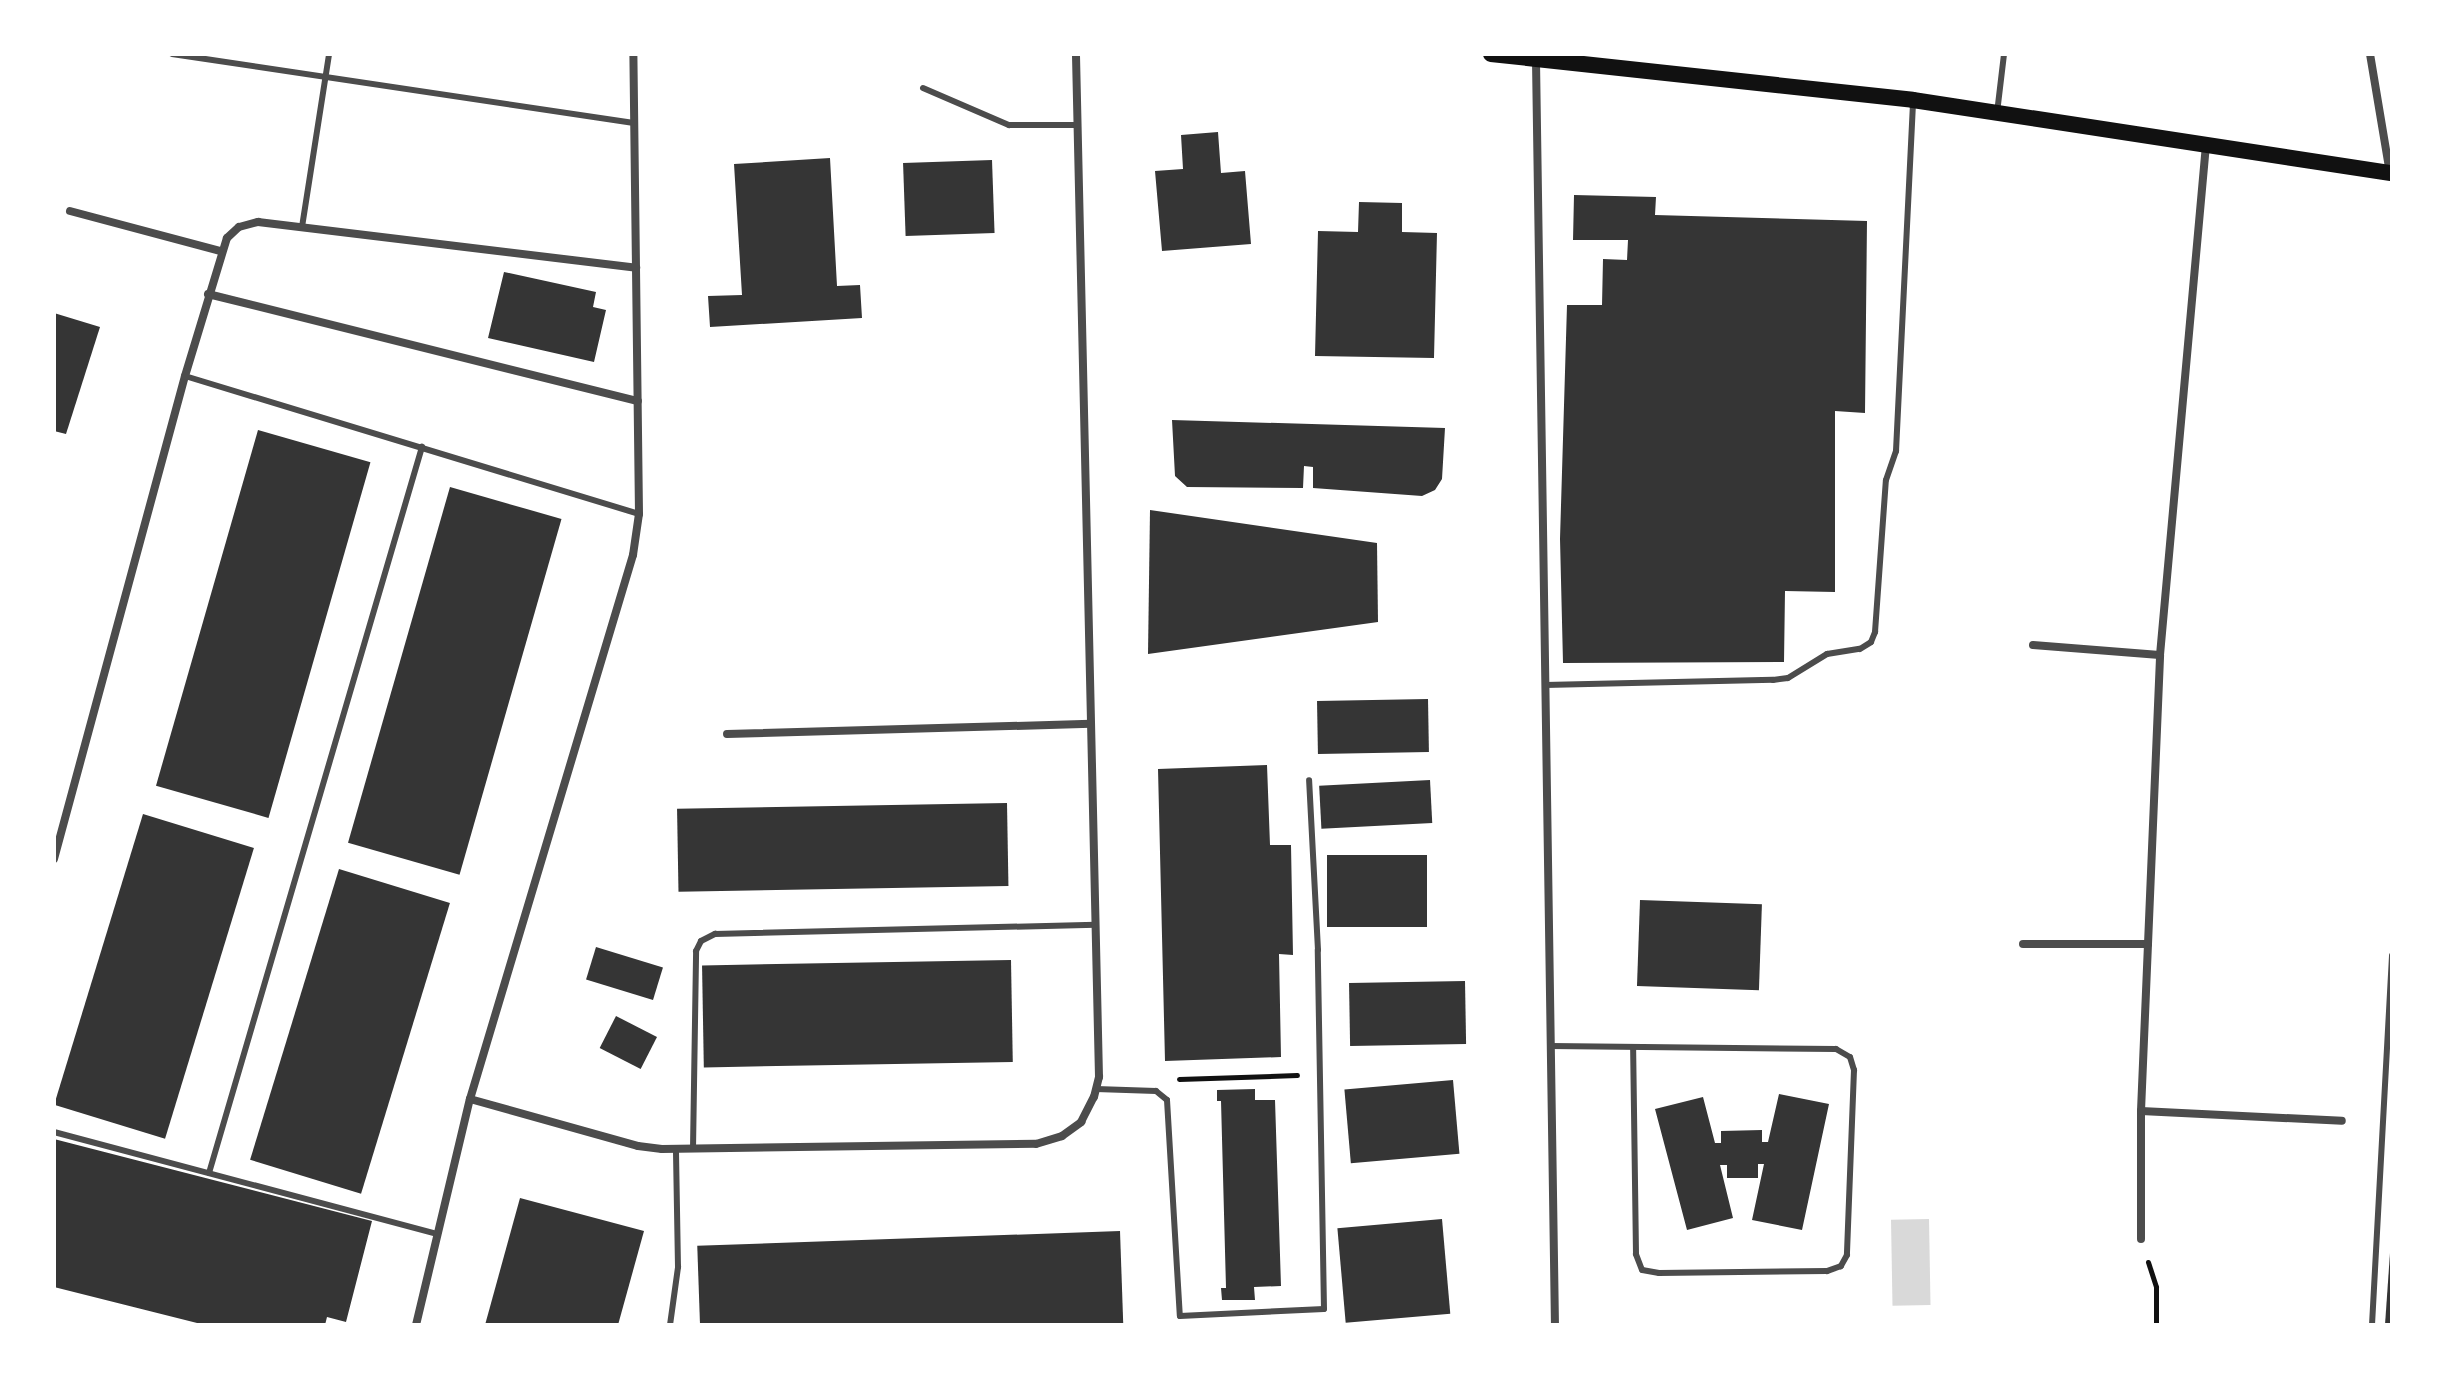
<!DOCTYPE html>
<style>
body{margin:0}
#map{position:relative;width:2446px;height:1379px;overflow:hidden;background:#fff;font-family:Lato,sans-serif}
div>[style]{position:absolute}
[style*='--x']{left:calc(var(--x)*1px);top:calc(var(--y)*1px);width:calc(var(--w)*1px);rotate:calc(var(--a)*1deg)}
.water>*{inset:0;background:#d9d9d9;transform-origin:0 0}
.building>*{inset:0;background:#353535;transform-origin:0 0}
.path>*{height:5px;margin:-2.5px;padding:0 2.5px;transform-origin:2.5px;border-radius:2.5px;background:#111}
.service>*{height:6px;margin:-3px;padding:0 3px;transform-origin:3px;border-radius:3px;background:#4c4c4c}
.minor>*{height:8px;margin:-4px;padding:0 4px;transform-origin:4px;border-radius:4px;background:#4c4c4c}
.secondary>*{height:16px;margin:-8px;padding:0 8px;transform-origin:8px;border-radius:8px;background:#111}
span{translate:-50% -50%;white-space:nowrap;text-align:center;line-height:1.15;-webkit-text-stroke:8px #fff;paint-order:stroke}
.frame{position:absolute;inset:0;border:56px solid #fff;pointer-events:none}
</style>
<div id="map">
<div class="water">
<div style="left:1929px;top:1219px;width:86px;height:38px;rotate:89deg"></div>
</div>
<div class="building">
<div style="clip-path:polygon(1218px 132px,1221px 173px,1245px 171px,1251px 244px,1162px 251px,1155px 171px,1183px 169px,1181px 135px)"></div>
<div style="clip-path:polygon(830px 158px,837px 286px,860px 285px,862px 318px,710px 327px,708px 296px,742px 295px,734px 164px)"></div>
<div style="left:992px;top:160px;width:73px;height:89px;rotate:88deg"></div>
<div style="clip-path:polygon(1574px 195px,1656px 197px,1655px 215px,1867px 221px,1865px 413px,1835px 411px,1835px 592px,1785px 591px,1784px 662px,1563px 663px,1560px 539px,1567px 305px,1602px 305px,1603px 259px,1627px 260px,1628px 240px,1573px 240px)"></div>
<div style="clip-path:polygon(1359px 202px,1402px 203px,1402px 232px,1437px 233px,1434px 358px,1315px 356px,1318px 231px,1358px 232px)"></div>
<div style="clip-path:polygon(504px 272px,596px 292px,593px 307px,606px 310px,594px 362px,488px 338px)"></div>
<div style="clip-path:polygon(54px 313px,100px 327px,66px 434px,54px 431px)"></div>
<div style="clip-path:polygon(1172px 420px,1445px 428px,1442px 479px,1435px 490px,1422px 496px,1313px 488px,1313px 467px,1304px 466px,1303px 488px,1187px 487px,1175px 476px)"></div>
<div style="left:258px;top:430px;width:117px;height:370px;rotate:16deg"></div>
<div style="left:450px;top:487px;width:116px;height:370px;rotate:16deg"></div>
<div style="clip-path:polygon(1150px 510px,1377px 543px,1378px 622px,1148px 654px)"></div>
<div style="left:1428px;top:699px;width:53px;height:111px;rotate:89deg"></div>
<div style="clip-path:polygon(1267px 765px,1270px 845px,1291px 845px,1293px 955px,1279px 954px,1281px 1057px,1165px 1061px,1158px 769px)"></div>
<div style="left:1430px;top:780px;width:43px;height:111px;rotate:87deg"></div>
<div style="left:1007px;top:803px;width:83px;height:330px;rotate:89deg"></div>
<div style="left:143px;top:814px;width:116px;height:304px;rotate:17deg"></div>
<div style="left:1327px;top:855px;width:100px;height:72px"></div>
<div style="left:339px;top:869px;width:116px;height:304px;rotate:17deg"></div>
<div style="left:1640px;top:900px;width:122px;height:86px;rotate:2deg"></div>
<div style="left:596px;top:947px;width:70px;height:34px;rotate:17deg"></div>
<div style="left:1011px;top:960px;width:102px;height:309px;rotate:89deg"></div>
<div style="left:1465px;top:981px;width:63px;height:116px;rotate:89deg"></div>
<div style="left:616px;top:1016px;width:46px;height:36px;rotate:27deg"></div>
<div style="left:1453px;top:1080px;width:74px;height:109px;rotate:85deg"></div>
<div style="clip-path:polygon(1255px 1089px,1255px 1100px,1275px 1100px,1281px 1286px,1254px 1287px,1255px 1300px,1222px 1300px,1221px 1288px,1226px 1288px,1221px 1101px,1217px 1101px,1217px 1090px)"></div>
<div style="clip-path:polygon(1779px 1094px,1829px 1104px,1802px 1230px,1752px 1220px,1764px 1164px,1758px 1164px,1758px 1178px,1727px 1178px,1727px 1165px,1720px 1165px,1733px 1218px,1687px 1230px,1655px 1109px,1703px 1097px,1715px 1143px,1721px 1143px,1721px 1131px,1762px 1130px,1762px 1142px,1768px 1142px)"></div>
<div style="clip-path:polygon(54px 1139px,372px 1221px,346px 1322px,327px 1317px,325px 1325px,205px 1325px,54px 1287px)"></div>
<div style="clip-path:polygon(520px 1198px,644px 1231px,618px 1325px,485px 1325px)"></div>
<div style="left:1442px;top:1219px;width:95px;height:105px;rotate:85deg"></div>
<div style="left:1120px;top:1231px;width:94px;height:423px;rotate:88deg"></div>
<div style="clip-path:polygon(2390px 1253px,2392px 1325px,2385px 1325px)"></div>
</div>
<div class="path">
<div style="--x:1179;--y:1079;--w:118;--a:-1.9"></div>
<div style="--x:2148;--y:1262;--w:26;--a:72"></div>
<div style="--x:2156;--y:1287;--w:38;--a:90"></div>
</div>
<div class="service">
<div style="--x:172;--y:54;--w:467;--a:8.5"></div>
<div style="--x:923;--y:88;--w:94;--a:23.3"></div>
<div style="--x:1009;--y:125;--w:68;--a:0"></div>
<div style="--x:1997;--y:113;--w:59;--a:-83.2"></div>
<div style="--x:302;--y:227;--w:175;--a:-81.1"></div>
<div style="--x:185;--y:376;--w:475;--a:16.9"></div>
<div style="--x:1545;--y:685;--w:228;--a:-1.3"></div>
<div style="--x:1773;--y:680;--w:15;--a:-8"></div>
<div style="--x:1788;--y:678;--w:46;--a:-31.6"></div>
<div style="--x:1827;--y:654;--w:33;--a:-9"></div>
<div style="--x:1860;--y:649;--w:13;--a:-32"></div>
<div style="--x:1871;--y:642;--w:11;--a:-68"></div>
<div style="--x:1875;--y:632;--w:152;--a:-85.9"></div>
<div style="--x:1886;--y:480;--w:31;--a:-71"></div>
<div style="--x:1896;--y:451;--w:351;--a:-87.2"></div>
<div style="--x:1551;--y:1046;--w:285;--a:0.6"></div>
<div style="--x:1836;--y:1049;--w:16;--a:30"></div>
<div style="--x:1850;--y:1057;--w:14;--a:73"></div>
<div style="--x:1854;--y:1070;--w:185;--a:92.2"></div>
<div style="--x:1847;--y:1255;--w:13;--a:119"></div>
<div style="--x:1841;--y:1266;--w:15;--a:160"></div>
<div style="--x:1827;--y:1271;--w:168;--a:179.3"></div>
<div style="--x:1659;--y:1273;--w:17;--a:-170"></div>
<div style="--x:1642;--y:1270;--w:17;--a:-111"></div>
<div style="--x:1636;--y:1254;--w:206;--a:-90.8"></div>
<div style="--x:1096;--y:1089;--w:60;--a:1.9"></div>
<div style="--x:1156;--y:1091;--w:14;--a:39"></div>
<div style="--x:1167;--y:1100;--w:216;--a:86.6"></div>
<div style="--x:1180;--y:1316;--w:144;--a:-2.8"></div>
<div style="--x:1324;--y:1309;--w:359;--a:-91"></div>
<div style="--x:1318;--y:950;--w:170;--a:-93"></div>
<div style="--x:54;--y:1132;--w:396;--a:14.9"></div>
<div style="--x:693;--y:1149;--w:198;--a:-89.1"></div>
<div style="--x:696;--y:951;--w:11;--a:-63"></div>
<div style="--x:701;--y:941;--w:16;--a:-27"></div>
<div style="--x:715;--y:934;--w:381;--a:-1.4"></div>
<div style="--x:209;--y:1173;--w:757;--a:-73.65"></div>
<div style="--x:670;--y:1325;--w:59;--a:-82.1"></div>
<div style="--x:678;--y:1267;--w:118;--a:-91"></div>
<div style="--x:2372;--y:1325;--w:370;--a:-86.9"></div>
</div>
<div class="minor">
<div style="--x:2370;--y:54;--w:121;--a:80.5"></div>
<div style="--x:1536;--y:61;--w:1264;--a:89.14"></div>
<div style="--x:70;--y:211;--w:155;--a:14.9"></div>
<div style="--x:208;--y:294;--w:443;--a:14"></div>
<div style="--x:2033;--y:645;--w:127;--a:4.5"></div>
<div style="--x:727;--y:734;--w:364;--a:-1.6"></div>
<div style="--x:54;--y:859;--w:500;--a:-74.83"></div>
<div style="--x:185;--y:376;--w:144;--a:-73.1"></div>
<div style="--x:227;--y:238;--w:16;--a:-43"></div>
<div style="--x:239;--y:227;--w:20;--a:-15"></div>
<div style="--x:258;--y:222;--w:381;--a:6.9"></div>
<div style="--x:2023;--y:944;--w:125;--a:0"></div>
<div style="--x:470;--y:1099;--w:174;--a:15.6"></div>
<div style="--x:638;--y:1146;--w:24;--a:7"></div>
<div style="--x:662;--y:1149;--w:374;--a:-0.8"></div>
<div style="--x:1036;--y:1144;--w:27;--a:-17"></div>
<div style="--x:1062;--y:1136;--w:24;--a:-36"></div>
<div style="--x:1081;--y:1122;--w:28;--a:-63"></div>
<div style="--x:1094;--y:1097;--w:21;--a:-76"></div>
<div style="--x:1099;--y:1077;--w:1023;--a:-91.29"></div>
<div style="--x:2141;--y:1111;--w:201;--a:2.8"></div>
<div style="--x:2141;--y:1239;--w:128;--a:-90"></div>
<div style="--x:2141;--y:1111;--w:456;--a:-87.6"></div>
<div style="--x:2160;--y:655;--w:512;--a:-84.85"></div>
<div style="--x:416;--y:1325;--w:232;--a:-76.6"></div>
<div style="--x:470;--y:1099;--w:568;--a:-73.32"></div>
<div style="--x:633;--y:555;--w:41;--a:-81.7"></div>
<div style="--x:639;--y:514;--w:460;--a:-90.7"></div>
</div>
<div class="secondary">
<div style="--x:1491;--y:54;--w:424;--a:6.2"></div>
<div style="--x:1913;--y:100;--w:485;--a:8.7"></div>
</div>
<div class="frame"></div>
</div>
